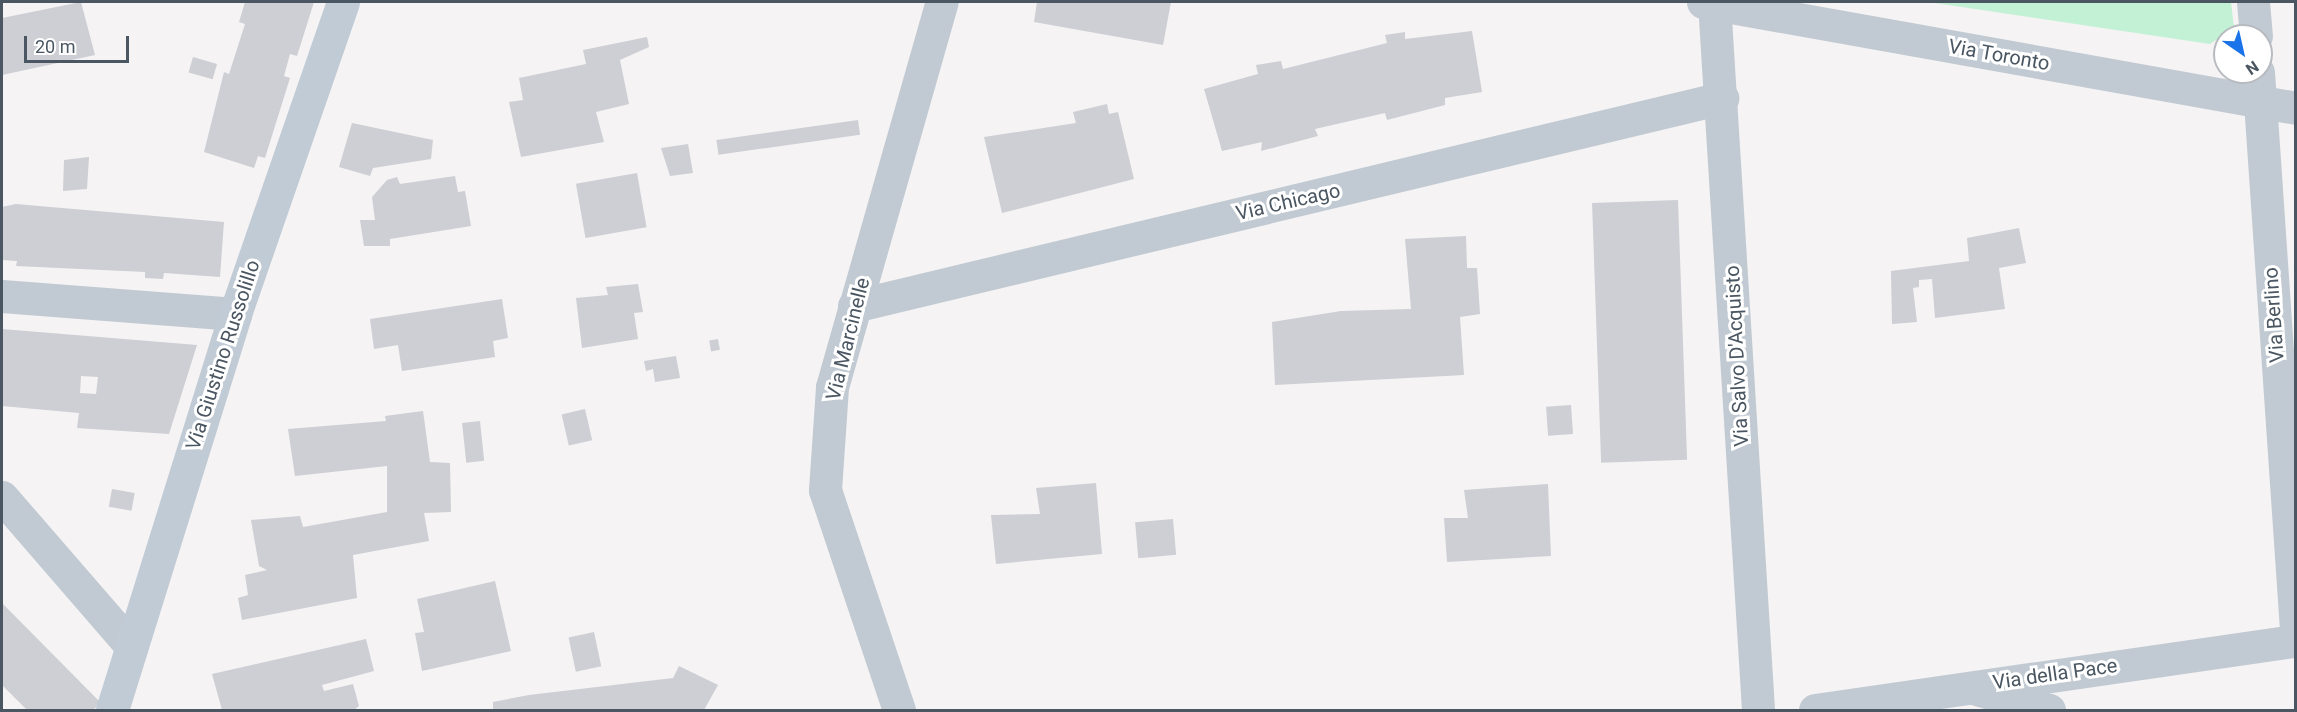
<!DOCTYPE html>
<style>
body{margin:0}
#map{position:relative;width:2297px;height:712px;overflow:hidden;background:#f5f3f3;font-family:Roboto,sans-serif}
div>[style]{position:absolute}
[style*='--x']{left:calc(var(--x)*1px);top:calc(var(--y)*1px);width:calc(var(--w)*1px);rotate:calc(var(--a)*1deg)}
.green>*{inset:0;background:#c3f1d5}
.building>*{inset:0;background:#cdcfd5;transform-origin:0 0}
.street>*{height:33px;margin:-16.5px;padding:0 16.5px;transform-origin:16.5px;border-radius:16.5px;background:#c1cad2}
.secondary>*{height:33px;margin:-16.5px;padding:0 16.5px;transform-origin:16.5px;border-radius:16.5px;background:#c1cbd6}
span{translate:-50% -50%;white-space:nowrap;text-align:center;line-height:1.15;-webkit-text-stroke:6px #fff;paint-order:stroke}
.street-label{font-size:20px;color:#4a5661}
.frame{position:absolute;inset:0;border:3px solid #4a5661;pointer-events:none}
.north{position:absolute;left:2213px;top:24px;width:60px;height:60px;box-sizing:border-box;background:#fff;border:2px solid #b7bbc0;border-radius:50%;rotate:146deg;font-size:16px;font-weight:700;line-height:24px;text-align:center;color:#4a5661}
.north::after{content:'';display:block;margin:auto;width:21px;height:27px;background:#1a73e8;clip-path:polygon(50% 0,100% 100%,50% 72%,0 100%)}
.scale{position:absolute;left:24px;top:36px;width:105px;height:27px;box-sizing:border-box;border:3px solid #4a5661;border-top:0;padding-left:8px;font-size:18px;line-height:21px;white-space:nowrap;color:#4a5661;-webkit-text-stroke:4px #fff;paint-order:stroke}
</style>
<div id="map">
<div class="green">
<div style="clip-path:polygon(1928px 2px,2231px 2px,2234px 28px,2210px 44px)"></div>
</div>
<div class="building">
<div style="clip-path:polygon(81px 2px,95px 55px,2px 75px,2px 18px)"></div>
<div style="clip-path:polygon(245px 2px,314px 2px,297px 56px,290px 54px,284px 76px,290px 78px,265px 158px,258px 156px,254px 168px,204px 152px,224px 72px,229px 74px,245px 24px,239px 22px)"></div>
<div style="clip-path:polygon(1037px 2px,1171px 2px,1163px 45px,1034px 22px)"></div>
<div style="clip-path:polygon(1472px 31px,1482px 92px,1445px 98px,1445px 105px,1387px 120px,1385px 113px,1315px 129px,1318px 136px,1261px 151px,1262px 142px,1222px 151px,1204px 89px,1258px 74px,1256px 65px,1281px 61px,1283px 69px,1387px 43px,1385px 35px,1405px 32px,1405px 39px)"></div>
<div style="clip-path:polygon(647px 37px,649px 47px,620px 60px,629px 104px,596px 112px,604px 142px,521px 157px,509px 102px,523px 100px,519px 78px,586px 64px,583px 50px)"></div>
<div style="left:193px;top:57px;width:25px;height:16px;rotate:16deg"></div>
<div style="clip-path:polygon(1107px 104px,1109px 114px,1118px 112px,1134px 179px,1002px 213px,984px 137px,1076px 123px,1073px 112px)"></div>
<div style="left:858px;top:120px;width:15px;height:143px;rotate:82deg"></div>
<div style="clip-path:polygon(352px 123px,433px 140px,431px 159px,373px 168px,370px 176px,339px 167px)"></div>
<div style="clip-path:polygon(688px 144px,693px 173px,670px 176px,661px 148px)"></div>
<div style="clip-path:polygon(89px 157px,87px 189px,63px 191px,64px 160px)"></div>
<div style="left:637px;top:173px;width:55px;height:62px;rotate:80deg"></div>
<div style="clip-path:polygon(455px 176px,458px 192px,465px 191px,471px 226px,390px 239px,390px 246px,364px 246px,360px 220px,375px 220px,372px 197px,387px 180px,397px 177px,400px 184px)"></div>
<div style="left:1678px;top:200px;width:260px;height:86px;rotate:88deg"></div>
<div style="clip-path:polygon(16px 204px,224px 222px,220px 277px,164px 273px,163px 279px,145px 278px,145px 272px,16px 266px,17px 261px,2px 260px,2px 207px)"></div>
<div style="clip-path:polygon(2019px 228px,2026px 263px,1999px 268px,2005px 309px,1935px 318px,1932px 279px,1919px 280px,1919px 287px,1913px 288px,1917px 322px,1892px 324px,1891px 271px,1969px 261px,1967px 238px)"></div>
<div style="clip-path:polygon(1466px 236px,1467px 268px,1477px 268px,1480px 314px,1460px 317px,1464px 375px,1275px 385px,1272px 322px,1341px 311px,1411px 309px,1405px 239px)"></div>
<div style="clip-path:polygon(638px 284px,643px 312px,634px 313px,638px 339px,582px 348px,576px 298px,608px 295px,606px 287px)"></div>
<div style="clip-path:polygon(502px 299px,508px 338px,493px 341px,495px 357px,402px 371px,398px 345px,374px 349px,370px 319px)"></div>
<div style="clip-path:polygon(evenodd,2px 329px,197px 345px,169px 434px,77px 428px,79px 413px,2px 406px,2px 329px,81px 376px,98px 377px,96px 394px,80px 393px,81px 376px)"></div>
<div style="left:718px;top:339px;width:11px;height:9px;rotate:80deg"></div>
<div style="clip-path:polygon(676px 356px,680px 378px,655px 382px,653px 369px,646px 371px,644px 361px)"></div>
<div style="left:1571px;top:405px;width:29px;height:25px;rotate:86deg"></div>
<div style="left:585px;top:409px;width:32px;height:24px;rotate:77deg"></div>
<div style="clip-path:polygon(423px 411px,430px 462px,450px 463px,451px 512px,424px 513px,429px 541px,353px 555px,357px 598px,242px 620px,238px 598px,248px 595px,245px 575px,267px 570px,259px 566px,251px 520px,300px 516px,303px 527px,387px 512px,387px 466px,295px 476px,288px 429px,386px 421px,385px 416px)"></div>
<div style="left:480px;top:421px;width:40px;height:18px;rotate:84deg"></div>
<div style="clip-path:polygon(1096px 483px,1102px 554px,996px 564px,991px 515px,1040px 514px,1036px 488px)"></div>
<div style="clip-path:polygon(1548px 484px,1551px 556px,1447px 562px,1444px 518px,1468px 518px,1464px 490px)"></div>
<div style="left:112px;top:489px;width:23px;height:18px;rotate:10deg"></div>
<div style="left:1173px;top:519px;width:36px;height:38px;rotate:85deg"></div>
<div style="clip-path:polygon(495px 581px,511px 651px,422px 671px,415px 633px,424px 632px,417px 599px)"></div>
<div style="clip-path:polygon(2px 603px,101px 703px,93px 710px,27px 710px,2px 685px)"></div>
<div style="left:594px;top:632px;width:35px;height:26px;rotate:78deg"></div>
<div style="clip-path:polygon(366px 639px,374px 671px,322px 685px,324px 691px,353px 684px,359px 706px,354px 710px,222px 710px,212px 674px)"></div>
<div style="clip-path:polygon(679px 666px,718px 685px,704px 710px,493px 710px,493px 702px,529px 695px,673px 678px)"></div>
</div>
<div class="street">
<div style="--x:1703;--y:2;--w:602;--a:10.13"></div>
<div style="--x:1714;--y:2;--w:709;--a:86.44"></div>
<div style="--x:2253;--y:2;--w:34;--a:85"></div>
<div style="--x:2258;--y:72;--w:559;--a:86.1"></div>
<div style="--x:2;--y:296;--w:234;--a:4.4"></div>
<div style="--x:854;--y:306;--w:893;--a:-13.48"></div>
<div style="--x:2;--y:497;--w:198;--a:49.1"></div>
<div style="--x:1976;--y:689;--w:76;--a:16"></div>
<div style="--x:899;--y:710;--w:232;--a:-108.6"></div>
<div style="--x:825;--y:490;--w:103;--a:-86.1"></div>
<div style="--x:832;--y:387;--w:400;--a:-74.1"></div>
<div style="--x:1815;--y:710;--w:486;--a:-8.2"></div>
</div>
<div class="secondary">
<div style="--x:112;--y:710;--w:415;--a:-72.7"></div>
<div style="--x:235;--y:314;--w:330;--a:-70.9"></div>
</div>
<div class="street-label">
<span style="left:1999px;top:55px;rotate:10deg">Via Toronto</span>
<span style="left:1288px;top:202px;rotate:-13deg">Via Chicago</span>
<span style="left:2274px;top:315px;rotate:-94deg">Via Berlino</span>
<span style="left:848px;top:339px;rotate:-76deg">Via Marcinelle</span>
<span style="left:223px;top:355px;rotate:-72deg">Via Giustino Russolillo</span>
<span style="left:1737px;top:356px;rotate:-93deg">Via Salvo D'Acquisto</span>
<span style="left:2055px;top:674px;rotate:-8deg">Via della Pace</span>
</div>
<div class="frame"></div>
<div class="north">N</div>
<div class="scale">20 m</div>
</div>
